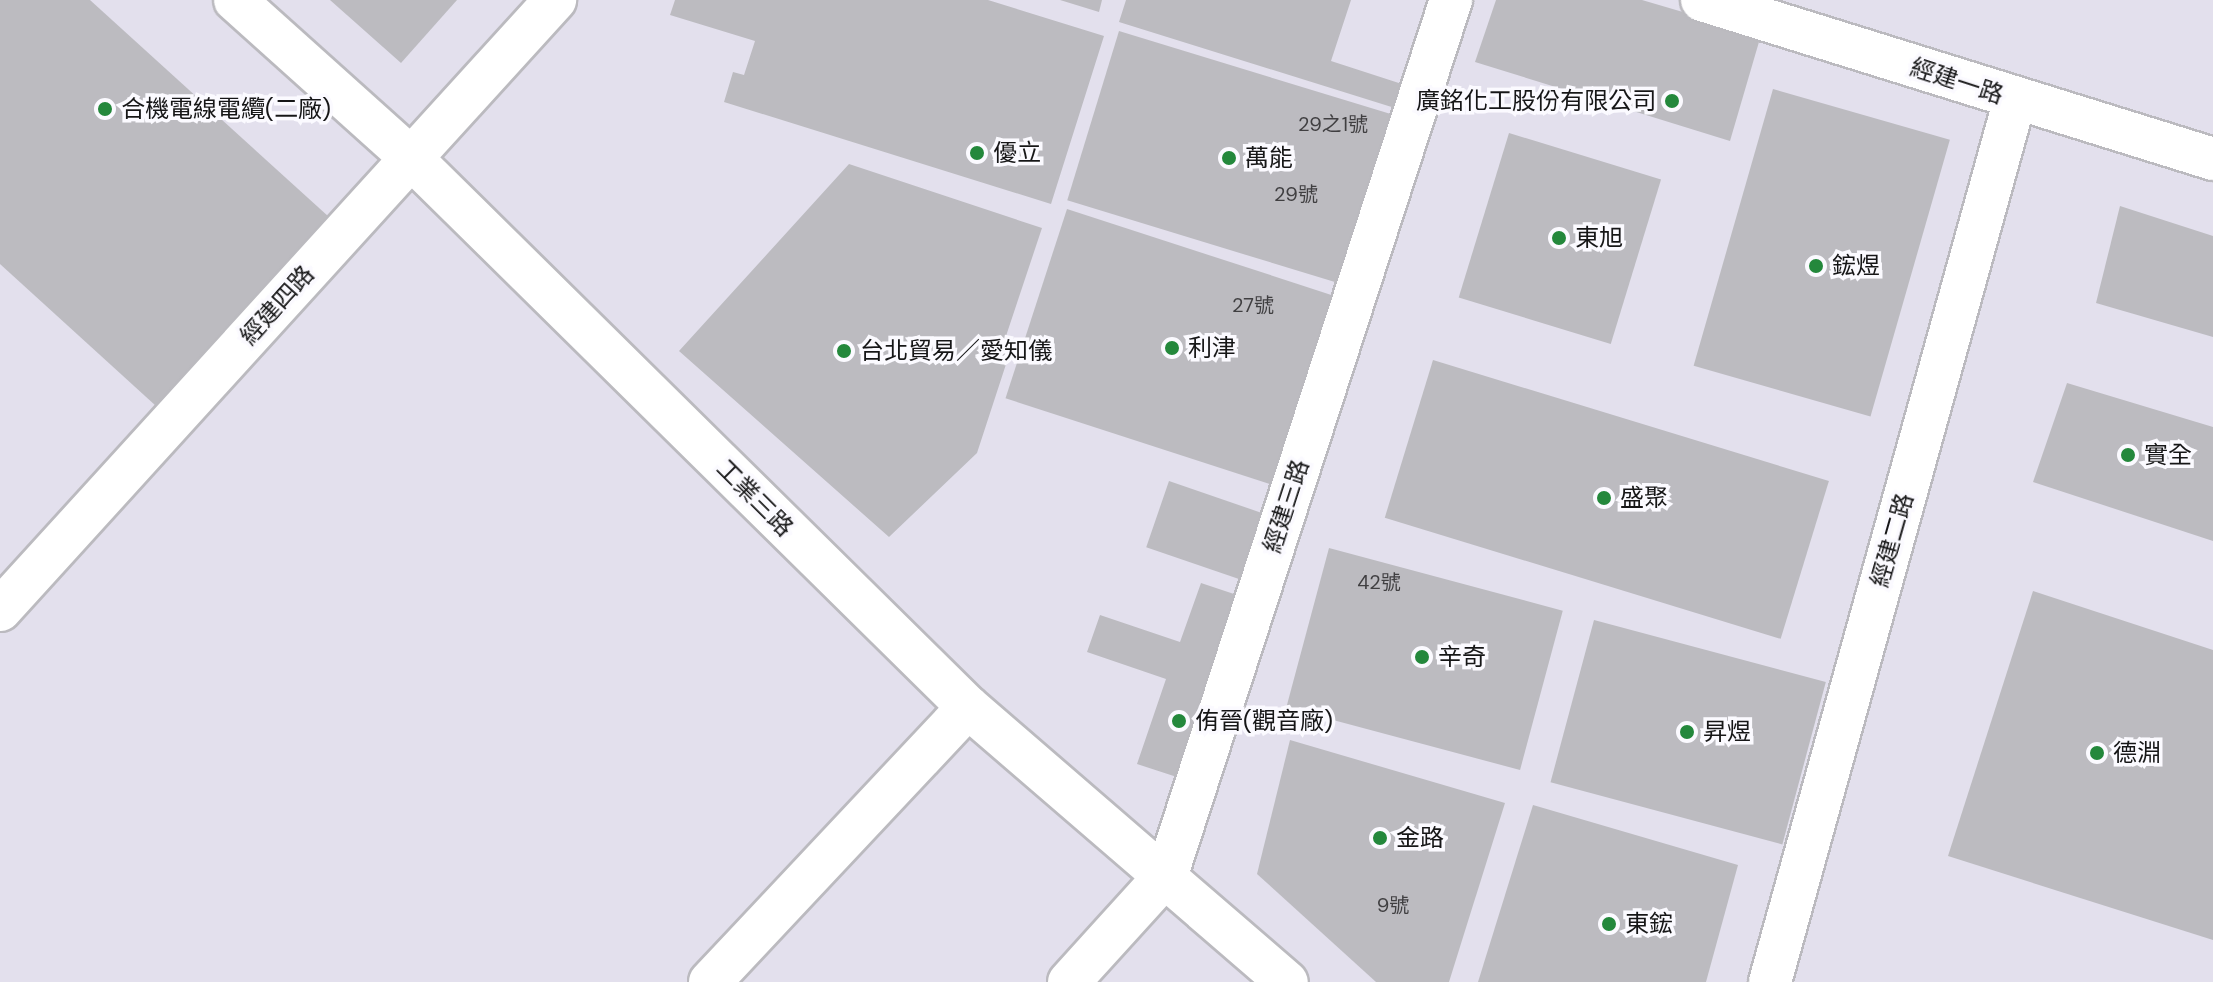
<!DOCTYPE html>
<meta charset="utf-8">
<style>
body{margin:0}
#map{position:relative;width:2213px;height:982px;overflow:hidden;background:#eeecf2;font-family:"DM Sans","Noto Sans TC",sans-serif}
div>[style]{position:absolute}
[style*='--x']{left:calc(var(--x)*1px);top:calc(var(--y)*1px);width:calc(var(--w)*1px);rotate:calc(var(--a)*1deg)}
.built>*{inset:0;background:#e3e0ed;transform-origin:0 0}
.building>*{inset:0;background:#bcbbc0;transform-origin:0 0}
.roads{filter:drop-shadow(2px 0 #bbbabf) drop-shadow(-2px 0 #bbbabf) drop-shadow(0 2px #bbbabf) drop-shadow(0 -2px #bbbabf)}
.minor>*{height:42px;margin:-21px;padding:0 21px;transform-origin:21px;border-radius:21px;background:#fff}
.dots>*{width:22px;height:22px;translate:-50% -50%;box-sizing:border-box;border:4px solid #fbfaff;border-radius:50%}
span{translate:-50% -50%;white-space:nowrap;text-align:center;line-height:1.15;-webkit-text-stroke:7px #fbfaff;paint-order:stroke}
.number-label{font-size:20px;color:#403f41}
.number-label span{-webkit-text-stroke-width:0}
.street-label{font-size:24px;color:#161617}
.poi-label{font-size:24px;color:#161617}
.right{translate:-100% -50%;text-align:right}
.left{translate:0 -50%;text-align:left}
</style>
<div id="map">
<div class="built">
<div style="left:0;top:0;width:2213px;height:982px"></div>
</div>
<div class="building">
<div style="clip-path:polygon(0 0,90px 0,329px 217px,156px 406px,0 264px)"></div>
<div style="clip-path:polygon(330px 0,457px 0,401px 63px)"></div>
<div style="clip-path:polygon(675px 0,988px 0,1104px 36px,1051px 204px,724px 102px,733px 72px,744px 75px,755px 41px,670px 15px)"></div>
<div style="clip-path:polygon(1060px 0,1102px 0,1099px 12px)"></div>
<div style="clip-path:polygon(1126px 0,1351px 0,1331px 61px,1405px 85px,1398px 109px,1119px 22px)"></div>
<div style="clip-path:polygon(1496px 0,1642px 0,1761px 35px,1730px 141px,1475px 62px)"></div>
<div style="left:1119px;top:31px;width:285px;height:177px;rotate:17deg"></div>
<div style="left:1773px;top:89px;width:184px;height:288px;rotate:16deg"></div>
<div style="left:1509px;top:133px;width:159px;height:172px;rotate:17deg"></div>
<div style="clip-path:polygon(849px 164px,1042px 228px,1002px 348px,1010px 352px,977px 453px,889px 537px,679px 351px)"></div>
<div style="clip-path:polygon(2120px 206px,2213px 236px,2213px 337px,2096px 303px)"></div>
<div style="left:1067px;top:209px;width:286px;height:199px;rotate:18deg"></div>
<div style="left:1433px;top:360px;width:414px;height:165px;rotate:17deg"></div>
<div style="clip-path:polygon(2067px 383px,2213px 427px,2213px 541px,2033px 482px)"></div>
<div style="left:1169px;top:481px;width:105px;height:70px;rotate:19deg"></div>
<div style="left:1329px;top:548px;width:242px;height:165px;rotate:15deg"></div>
<div style="clip-path:polygon(1201px 583px,1249px 599px,1186px 780px,1137px 764px,1166px 679px,1087px 652px,1100px 615px,1180px 642px)"></div>
<div style="clip-path:polygon(2033px 591px,2213px 650px,2213px 940px,1948px 856px)"></div>
<div style="left:1594px;top:620px;width:240px;height:168px;rotate:15deg"></div>
<div style="clip-path:polygon(1290px 740px,1505px 803px,1449px 982px,1376px 982px,1257px 874px)"></div>
<div style="clip-path:polygon(1533px 805px,1738px 865px,1706px 982px,1478px 982px)"></div>
</div>
<div class="roads">
<div class="minor">
<div style="--x:235;--y:0;--w:237;--a:41.9"></div>
<div style="--x:411;--y:158;--w:782;--a:44.59"></div>
<div style="--x:968;--y:707;--w:421;--a:40.8"></div>
<div style="--x:1702;--y:0;--w:535;--a:17.28"></div>
<div style="--x:0;--y:610;--w:825;--a:-47.7"></div>
<div style="--x:710;--y:982;--w:377;--a:-46.8"></div>
<div style="--x:1069;--y:982;--w:146;--a:-47.8"></div>
<div style="--x:1167;--y:874;--w:919;--a:-72"></div>
<div style="--x:1770;--y:982;--w:916;--a:-74.49"></div>
</div>
</div>
<div class="dots">
<div style="left:1672px;top:101px;background:#24883c"></div>
<div style="left:105px;top:109px;background:#24883c"></div>
<div style="left:977px;top:153px;background:#24883c"></div>
<div style="left:1229px;top:158px;background:#24883c"></div>
<div style="left:1559px;top:238px;background:#24883c"></div>
<div style="left:1816px;top:266px;background:#24883c"></div>
<div style="left:1172px;top:348px;background:#24883c"></div>
<div style="left:844px;top:351px;background:#24883c"></div>
<div style="left:2128px;top:455px;background:#24883c"></div>
<div style="left:1604px;top:498px;background:#24883c"></div>
<div style="left:1422px;top:657px;background:#24883c"></div>
<div style="left:1179px;top:721px;background:#24883c"></div>
<div style="left:1687px;top:732px;background:#24883c"></div>
<div style="left:2097px;top:753px;background:#24883c"></div>
<div style="left:1380px;top:838px;background:#24883c"></div>
<div style="left:1609px;top:924px;background:#24883c"></div>
</div>
<div class="number-label">
<span style="left:1333px;top:124px">29之1號</span>
<span style="left:1296px;top:194px">29號</span>
<span style="left:1253px;top:305px">27號</span>
<span style="left:1379px;top:582px">42號</span>
<span style="left:1393px;top:905px">9號</span>
</div>
<div class="street-label">
<span style="left:1957px;top:81px;rotate:18deg">經建一路</span>
<span style="left:277px;top:305px;rotate:-48deg">經建四路</span>
<span style="left:755px;top:498px;rotate:45deg">工業三路</span>
<span style="left:1286px;top:506px;rotate:-72deg">經建三路</span>
<span style="left:1892px;top:540px;rotate:-74deg">經建二路</span>
</div>
<div class="poi-label">
<span class="right" style="left:1656px;top:101px">廣銘化工股份有限公司</span>
<span class="left" style="left:121px;top:109px">合機電線電纜(二廠)</span>
<span class="left" style="left:993px;top:153px">優立</span>
<span class="left" style="left:1245px;top:158px">萬能</span>
<span class="left" style="left:1575px;top:238px">東旭</span>
<span class="left" style="left:1832px;top:266px">鋐煜</span>
<span class="left" style="left:1188px;top:348px">利津</span>
<span class="left" style="left:860px;top:351px">台北貿易／愛知儀</span>
<span class="left" style="left:2144px;top:455px">實全</span>
<span class="left" style="left:1620px;top:498px">盛聚</span>
<span class="left" style="left:1438px;top:657px">辛奇</span>
<span class="left" style="left:1195px;top:721px">侑晉(觀音廠)</span>
<span class="left" style="left:1703px;top:732px">昇煜</span>
<span class="left" style="left:2113px;top:753px">德淵</span>
<span class="left" style="left:1396px;top:838px">金路</span>
<span class="left" style="left:1625px;top:924px">東鋐</span>
</div>
</div>
